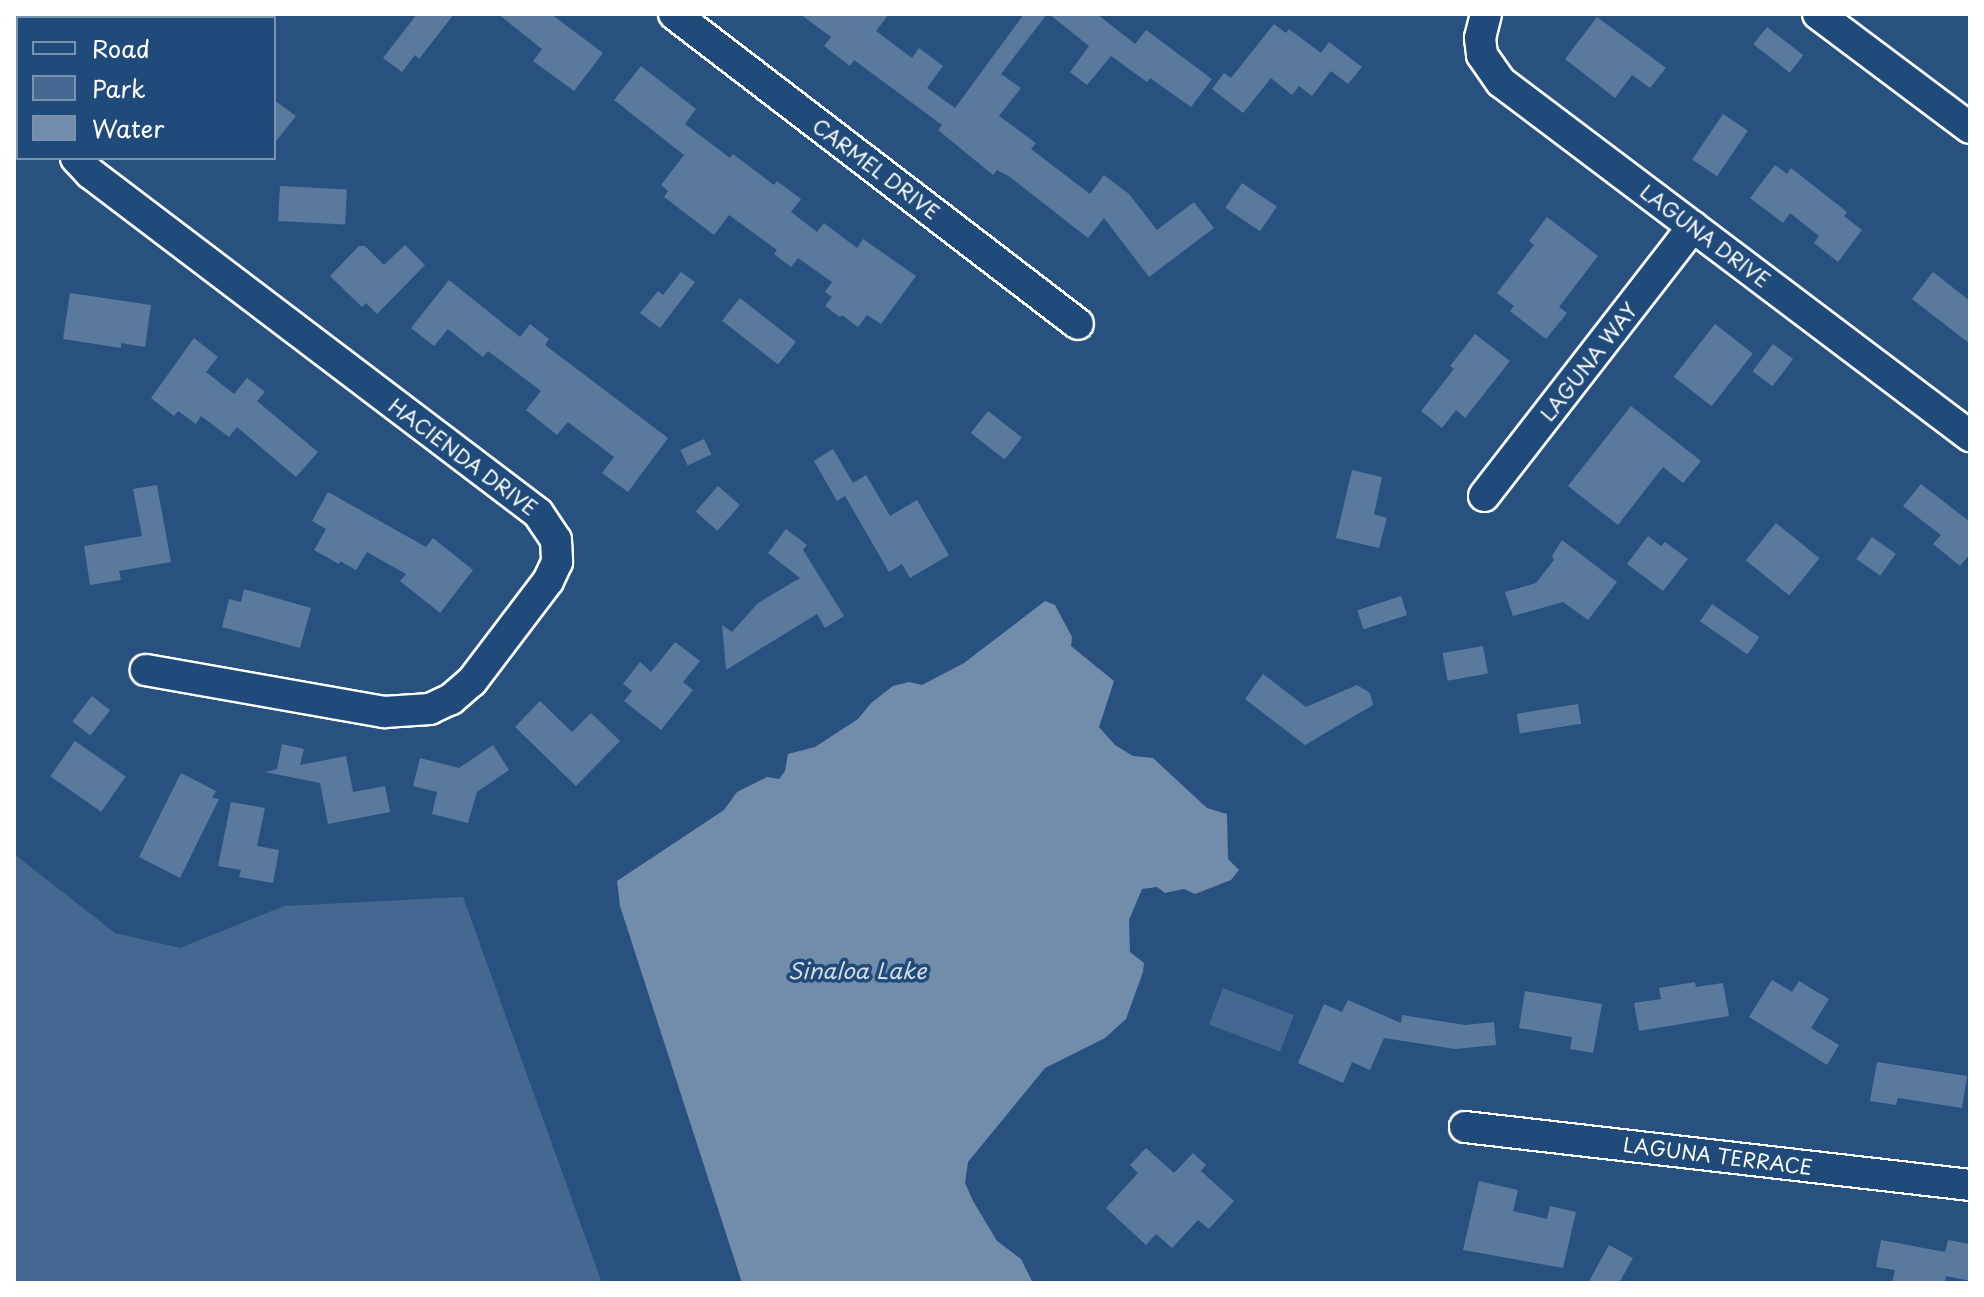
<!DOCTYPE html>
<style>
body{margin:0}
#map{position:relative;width:1984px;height:1297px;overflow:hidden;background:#28517f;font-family:"Playpen Sans",sans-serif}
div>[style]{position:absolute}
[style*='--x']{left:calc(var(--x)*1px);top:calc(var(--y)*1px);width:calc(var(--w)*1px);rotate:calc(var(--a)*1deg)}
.green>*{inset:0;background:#446890;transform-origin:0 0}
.water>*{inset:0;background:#718dab}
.building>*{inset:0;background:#5a7a9d;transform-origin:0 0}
.roads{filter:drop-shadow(2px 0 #fff) drop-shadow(-2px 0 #fff) drop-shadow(0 2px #fff) drop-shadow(0 -2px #fff)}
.minor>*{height:30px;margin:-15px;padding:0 15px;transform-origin:15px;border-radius:15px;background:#1f4a7a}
span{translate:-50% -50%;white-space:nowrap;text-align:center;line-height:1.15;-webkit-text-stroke:7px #1f4a7a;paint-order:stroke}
.street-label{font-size:20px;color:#fff}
.water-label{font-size:22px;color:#d4dde6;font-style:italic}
.frame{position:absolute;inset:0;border:16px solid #fff;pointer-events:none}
.legend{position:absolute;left:16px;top:16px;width:260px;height:144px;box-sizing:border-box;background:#1f4a7a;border:2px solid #7992af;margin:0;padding:10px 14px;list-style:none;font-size:24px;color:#fff}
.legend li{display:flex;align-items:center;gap:16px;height:40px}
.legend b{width:40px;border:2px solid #7992af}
</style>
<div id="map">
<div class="green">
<div style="clip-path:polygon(14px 854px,115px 933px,180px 948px,284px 906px,463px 897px,602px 1283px,14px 1283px)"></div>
<div style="left:1223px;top:988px;width:76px;height:39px;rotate:21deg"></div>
</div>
<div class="water">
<div style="clip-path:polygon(1045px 601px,1055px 605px,1072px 637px,1071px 646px,1114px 681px,1099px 727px,1115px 745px,1133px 756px,1153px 758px,1207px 808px,1227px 814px,1228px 859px,1239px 870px,1231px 880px,1195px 894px,1184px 889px,1165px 893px,1157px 887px,1142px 889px,1129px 920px,1130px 952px,1144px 963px,1143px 972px,1126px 1019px,1105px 1038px,1045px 1068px,968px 1162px,965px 1183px,973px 1201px,997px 1241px,1021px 1259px,1033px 1283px,742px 1283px,620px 906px,617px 881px,724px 810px,737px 792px,767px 777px,779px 779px,785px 771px,788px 754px,815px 747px,858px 719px,871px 703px,893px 686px,909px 682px,922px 685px,964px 663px)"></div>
</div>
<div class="building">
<div style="clip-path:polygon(417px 14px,454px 14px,419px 59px,415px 55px,402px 72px,383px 58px)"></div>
<div style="clip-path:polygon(498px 14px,551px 14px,603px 53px,574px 91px,533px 61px,542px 49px)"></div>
<div style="clip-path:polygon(800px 14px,889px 14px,876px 31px,912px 58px,919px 48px,943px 66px,927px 88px,955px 108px,1024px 14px,1047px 14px,1001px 74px,1021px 88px,999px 116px,1036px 143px,1031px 149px,1090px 194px,1104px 175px,1129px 194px,1157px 230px,1194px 202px,1214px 228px,1149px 277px,1104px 218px,1088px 238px,1010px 177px,997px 170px,993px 175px,938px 130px,942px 125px,854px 60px,850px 66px,824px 46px,831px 37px)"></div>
<div style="clip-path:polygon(1049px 14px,1097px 14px,1135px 44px,1146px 30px,1212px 79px,1191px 107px,1150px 78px,1147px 82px,1111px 56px,1087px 85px,1070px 72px,1089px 46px)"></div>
<div style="clip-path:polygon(1597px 17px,1666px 68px,1650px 88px,1632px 75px,1615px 98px,1565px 59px)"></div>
<div style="clip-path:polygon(1274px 24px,1286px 33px,1289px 29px,1321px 53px,1329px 42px,1362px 67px,1348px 84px,1331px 71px,1312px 96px,1299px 86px,1292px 95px,1271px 78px,1243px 113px,1212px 89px,1224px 73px,1231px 78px)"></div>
<div style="left:1767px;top:27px;width:46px;height:22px;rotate:38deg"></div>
<div style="clip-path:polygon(641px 66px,696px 109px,685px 124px,730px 158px,733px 154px,774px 185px,777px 181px,801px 199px,791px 212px,817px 232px,824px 223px,857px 248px,863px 239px,916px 276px,881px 324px,867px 315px,858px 327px,842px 315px,840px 317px,825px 306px,832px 297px,825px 292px,832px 282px,798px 258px,791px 267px,774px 254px,777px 250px,729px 215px,714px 235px,664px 197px,668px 191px,661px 185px,684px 155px,614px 100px)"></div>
<div style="clip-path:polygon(274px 100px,296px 116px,274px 144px)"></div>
<div style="left:1723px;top:114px;width:30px;height:55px;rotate:34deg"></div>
<div style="clip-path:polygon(1775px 165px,1787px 174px,1791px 168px,1847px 212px,1844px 216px,1862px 230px,1838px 262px,1814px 243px,1819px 236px,1790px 213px,1783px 223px,1750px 198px)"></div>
<div style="left:1242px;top:183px;width:42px;height:30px;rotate:34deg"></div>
<div style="left:280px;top:186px;width:67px;height:35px;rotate:3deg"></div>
<div style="clip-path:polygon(1547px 217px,1598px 256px,1559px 307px,1567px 313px,1546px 339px,1510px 311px,1514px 306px,1497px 293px,1534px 245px,1529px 241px)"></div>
<div style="clip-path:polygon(405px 245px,425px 265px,377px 314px,366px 303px,362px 307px,330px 276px,359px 246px,365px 246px,384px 265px)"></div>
<div style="clip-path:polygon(681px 272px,695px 282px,660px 328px,640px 313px,658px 291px,663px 295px)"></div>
<div style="clip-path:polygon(1933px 272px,1970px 301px,1970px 344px,1912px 299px)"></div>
<div style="clip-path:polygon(449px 280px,520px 337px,530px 324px,549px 339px,545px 345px,668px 438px,628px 492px,602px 473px,614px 457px,568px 422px,557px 435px,526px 410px,541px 391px,488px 351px,483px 357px,448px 329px,434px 346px,411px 328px)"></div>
<div style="clip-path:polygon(70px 293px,151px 305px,145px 347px,121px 343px,121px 348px,63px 339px)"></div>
<div style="left:740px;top:298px;width:71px;height:29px;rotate:38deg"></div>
<div style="left:1715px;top:324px;width:48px;height:67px;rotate:38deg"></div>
<div style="clip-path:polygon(1475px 334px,1510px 361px,1465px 418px,1456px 410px,1442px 428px,1421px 411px,1454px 369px,1450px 366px)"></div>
<div style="clip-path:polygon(194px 338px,218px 357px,206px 372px,234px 394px,247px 378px,265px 392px,257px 401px,318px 452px,296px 477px,237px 427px,229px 437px,201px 416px,196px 424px,178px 411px,174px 416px,151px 398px)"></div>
<div style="left:1773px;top:344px;width:25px;height:34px;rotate:37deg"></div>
<div style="clip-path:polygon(1631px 406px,1701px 461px,1683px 483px,1663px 467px,1618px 525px,1568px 486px)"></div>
<div style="left:988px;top:411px;width:43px;height:28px;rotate:38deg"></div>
<div style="left:704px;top:439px;width:17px;height:26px;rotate:65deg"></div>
<div style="clip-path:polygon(833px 449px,853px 483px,866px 475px,890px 516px,917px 500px,949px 555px,910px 578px,902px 564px,889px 572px,845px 496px,837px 501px,814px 461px)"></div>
<div style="clip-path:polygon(1352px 470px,1382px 477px,1374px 514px,1387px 518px,1379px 548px,1336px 538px)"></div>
<div style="clip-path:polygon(1921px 484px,1970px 522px,1970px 554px,1960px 566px,1933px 544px,1941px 535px,1903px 506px)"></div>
<div style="clip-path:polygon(157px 485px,171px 562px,119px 571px,121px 580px,90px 585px,84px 546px,142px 536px,133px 489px)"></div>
<div style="left:718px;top:486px;width:29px;height:34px;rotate:41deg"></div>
<div style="clip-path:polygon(328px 492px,426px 547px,433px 538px,473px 570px,440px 613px,400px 581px,406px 574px,367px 552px,356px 570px,340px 561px,339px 564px,314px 550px,326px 529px,312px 521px)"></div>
<div style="left:1776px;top:523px;width:56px;height:48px;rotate:39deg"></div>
<div style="clip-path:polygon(786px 529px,807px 545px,803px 550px,844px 616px,825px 628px,817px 614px,726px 670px,722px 625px,732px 632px,758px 603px,800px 578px,768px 553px)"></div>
<div style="clip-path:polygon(1648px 536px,1661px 546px,1665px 542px,1688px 559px,1663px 591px,1627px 564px)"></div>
<div style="left:1872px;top:537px;width:29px;height:27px;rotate:35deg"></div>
<div style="clip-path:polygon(1562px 540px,1617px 582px,1588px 620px,1563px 602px,1513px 616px,1505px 592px,1536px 583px,1554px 560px,1552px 556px)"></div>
<div style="clip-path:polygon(244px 589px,311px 608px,300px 648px,222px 627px,229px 599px,241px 602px)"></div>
<div style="left:1401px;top:596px;width:20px;height:46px;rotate:72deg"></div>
<div style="left:1712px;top:604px;width:58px;height:21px;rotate:35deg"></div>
<div style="clip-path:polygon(675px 642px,700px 661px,683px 682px,693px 690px,661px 730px,624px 701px,632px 691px,623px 684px,640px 662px,651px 672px)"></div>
<div style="left:1483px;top:646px;width:28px;height:41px;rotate:80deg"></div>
<div style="clip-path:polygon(1263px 674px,1306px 707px,1357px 685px,1370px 693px,1373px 705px,1305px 745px,1245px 699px)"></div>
<div style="left:92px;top:696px;width:23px;height:32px;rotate:38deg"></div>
<div style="clip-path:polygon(540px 701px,572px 732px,591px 713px,620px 741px,576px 786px,515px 727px)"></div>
<div style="left:1578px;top:704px;width:20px;height:62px;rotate:81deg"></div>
<div style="left:75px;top:741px;width:62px;height:43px;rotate:35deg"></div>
<div style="clip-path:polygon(282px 744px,304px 749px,300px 765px,346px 756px,353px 792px,385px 786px,390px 812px,328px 824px,320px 783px,265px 772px,277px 769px)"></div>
<div style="clip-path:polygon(493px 745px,509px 770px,477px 792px,468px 823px,432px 814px,437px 792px,413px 786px,420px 758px,459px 768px)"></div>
<div style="clip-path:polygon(181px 773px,216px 791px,212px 798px,219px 799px,180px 878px,139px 857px)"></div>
<div style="clip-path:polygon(231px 802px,265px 808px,257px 846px,279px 850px,273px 883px,239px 877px,241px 870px,218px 866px)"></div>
<div style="clip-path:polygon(1772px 980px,1792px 992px,1799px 981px,1829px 999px,1811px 1028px,1839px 1045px,1827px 1065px,1749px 1017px)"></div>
<div style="clip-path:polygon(1695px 982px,1696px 987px,1723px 983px,1729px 1016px,1639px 1031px,1634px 1003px,1661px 999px,1659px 988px)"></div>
<div style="clip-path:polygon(1525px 991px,1602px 1004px,1593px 1053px,1570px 1049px,1572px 1037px,1519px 1028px)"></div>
<div style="clip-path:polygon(1348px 1000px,1401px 1023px,1402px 1015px,1465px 1025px,1494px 1022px,1496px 1045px,1455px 1049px,1384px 1038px,1370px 1070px,1352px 1062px,1343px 1083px,1298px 1063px,1324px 1004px,1342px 1012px)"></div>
<div style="clip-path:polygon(1877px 1062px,1967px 1076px,1962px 1108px,1898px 1098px,1896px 1105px,1870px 1101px)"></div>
<div style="clip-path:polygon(1146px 1148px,1174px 1173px,1193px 1153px,1206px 1165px,1201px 1171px,1234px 1201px,1209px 1229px,1198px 1220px,1172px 1248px,1156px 1234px,1146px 1245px,1106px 1208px,1138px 1173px,1130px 1165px)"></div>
<div style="clip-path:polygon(1479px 1181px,1518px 1190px,1513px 1211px,1547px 1219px,1550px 1206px,1576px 1212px,1563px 1268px,1463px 1250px)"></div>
<div style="clip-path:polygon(1881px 1240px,1945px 1252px,1948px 1240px,1970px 1244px,1970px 1281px,1946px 1276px,1945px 1283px,1892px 1283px,1895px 1270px,1876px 1267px)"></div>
<div style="clip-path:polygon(1609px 1245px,1633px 1258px,1619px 1283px,1588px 1283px)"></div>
</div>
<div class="roads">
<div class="minor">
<div style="--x:674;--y:14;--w:509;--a:37.5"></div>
<div style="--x:1486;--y:14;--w:25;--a:104"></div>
<div style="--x:1480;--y:38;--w:17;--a:83"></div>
<div style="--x:1482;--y:55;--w:33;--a:55"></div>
<div style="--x:1501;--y:82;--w:588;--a:37.05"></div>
<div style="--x:1818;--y:14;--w:190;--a:36.9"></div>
<div style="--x:41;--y:18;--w:13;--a:-18"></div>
<div style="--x:14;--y:28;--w:4;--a:-27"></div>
<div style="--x:14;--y:55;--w:12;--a:70"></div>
<div style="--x:76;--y:158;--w:21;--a:47"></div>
<div style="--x:90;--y:173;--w:562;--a:37.2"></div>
<div style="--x:538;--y:513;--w:32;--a:56"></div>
<div style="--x:556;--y:540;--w:22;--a:87"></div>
<div style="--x:557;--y:562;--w:21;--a:115"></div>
<div style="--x:548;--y:581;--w:126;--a:127.2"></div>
<div style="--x:472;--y:681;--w:28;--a:139"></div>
<div style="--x:451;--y:699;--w:23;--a:155"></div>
<div style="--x:430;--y:709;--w:46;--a:176.3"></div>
<div style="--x:384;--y:712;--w:242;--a:-170"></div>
<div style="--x:1484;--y:496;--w:341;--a:-52.2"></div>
<div style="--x:1465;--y:1127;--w:508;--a:6.55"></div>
</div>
</div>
<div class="street-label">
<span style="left:876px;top:169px;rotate:37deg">CARMEL DRIVE</span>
<span style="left:1705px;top:236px;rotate:37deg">LAGUNA DRIVE</span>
<span style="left:1589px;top:362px;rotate:-52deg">LAGUNA WAY</span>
<span style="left:463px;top:457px;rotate:37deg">HACIENDA DRIVE</span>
<span style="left:1718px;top:1156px;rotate:7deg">LAGUNA TERRACE</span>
</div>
<div class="water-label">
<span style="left:857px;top:970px">Sinaloa Lake</span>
</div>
<div class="frame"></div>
<ul class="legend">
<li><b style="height:10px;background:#1f4a7a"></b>Road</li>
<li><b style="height:22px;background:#446890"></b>Park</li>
<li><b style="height:22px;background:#718dab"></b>Water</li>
</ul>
</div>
